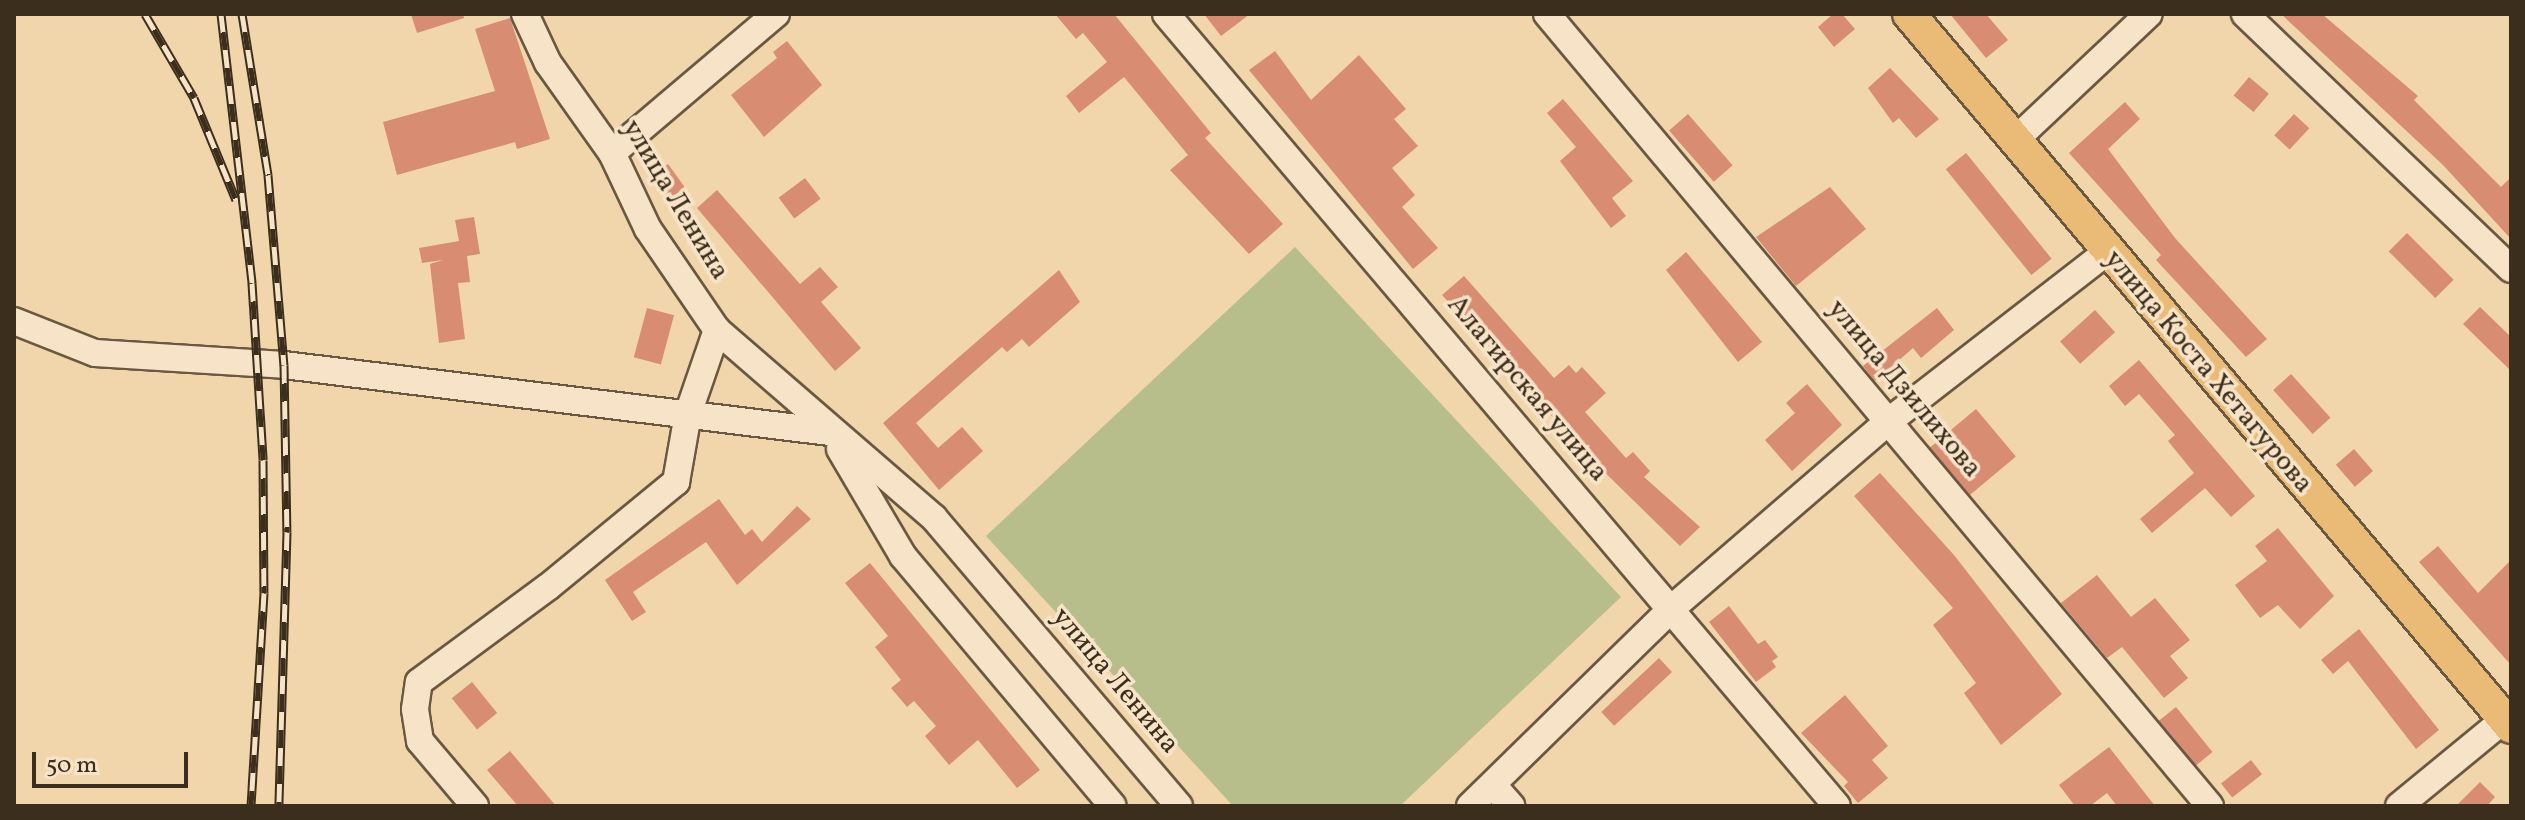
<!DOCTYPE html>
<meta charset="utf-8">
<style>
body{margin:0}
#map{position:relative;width:2525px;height:820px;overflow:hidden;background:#f2d6ab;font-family:Vollkorn,serif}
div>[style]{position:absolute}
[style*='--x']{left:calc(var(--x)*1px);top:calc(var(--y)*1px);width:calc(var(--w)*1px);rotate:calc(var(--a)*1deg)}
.green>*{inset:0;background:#b8be8b}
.building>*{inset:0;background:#d88c72;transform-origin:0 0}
.roads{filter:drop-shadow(2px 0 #6a5840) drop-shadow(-2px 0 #6a5840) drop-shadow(0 2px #6a5840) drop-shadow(0 -2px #6a5840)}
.minor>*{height:26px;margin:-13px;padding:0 13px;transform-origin:13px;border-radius:13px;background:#f7e4c8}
.major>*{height:32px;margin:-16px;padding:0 16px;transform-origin:16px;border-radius:16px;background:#e9bb76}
.rail>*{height:9px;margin-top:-4.5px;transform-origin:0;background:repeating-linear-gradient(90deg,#f7e4c8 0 18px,#3c2e1c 0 36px);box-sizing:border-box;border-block:2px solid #3c2e1c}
span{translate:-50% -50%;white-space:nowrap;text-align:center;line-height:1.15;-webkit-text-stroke:7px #f7e4c8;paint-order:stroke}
.street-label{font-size:28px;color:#3c2e1c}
.frame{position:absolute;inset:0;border:16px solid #3c2e1c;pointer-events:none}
.scale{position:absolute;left:32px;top:752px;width:156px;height:36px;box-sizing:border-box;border:4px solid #3c2e1c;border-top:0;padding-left:10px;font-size:24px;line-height:28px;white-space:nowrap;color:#3c2e1c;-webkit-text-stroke:6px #f7e4c8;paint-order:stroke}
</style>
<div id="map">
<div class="green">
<div style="clip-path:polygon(1295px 247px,1621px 597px,1400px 806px,1233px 806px,986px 536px)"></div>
</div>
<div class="building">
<div style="clip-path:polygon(411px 14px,463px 14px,464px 18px,417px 33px)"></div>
<div style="clip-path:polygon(1055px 14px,1114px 14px,1211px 133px,1205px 138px,1283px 224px,1249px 254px,1170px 170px,1188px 155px,1124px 77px,1079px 113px,1066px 96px,1107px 62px,1083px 33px,1076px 39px)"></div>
<div style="clip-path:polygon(1204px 14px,1250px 14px,1221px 36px)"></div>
<div style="clip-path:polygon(1833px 14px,1842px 14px,1855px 29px,1834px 47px,1818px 27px)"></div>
<div style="clip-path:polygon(1950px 14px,1986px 14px,2008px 40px,1986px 58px)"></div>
<div style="clip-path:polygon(2281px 14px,2322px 14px,2418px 96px,2414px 100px,2501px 187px,2511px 177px,2511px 239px,2443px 165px)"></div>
<div style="clip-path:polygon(510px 18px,550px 139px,517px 149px,515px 142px,397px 175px,383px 122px,495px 91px,475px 29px)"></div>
<div style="clip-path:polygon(787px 41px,822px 85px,764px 137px,731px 95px,777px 58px,773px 52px)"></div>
<div style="clip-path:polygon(1275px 51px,1311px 100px,1359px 55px,1406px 109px,1394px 119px,1418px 146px,1392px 168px,1415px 195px,1402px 207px,1438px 248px,1413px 269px,1249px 70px)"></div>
<div style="clip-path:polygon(1890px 68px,1939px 119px,1916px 138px,1899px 118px,1893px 123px,1868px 88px)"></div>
<div style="left:2249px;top:77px;width:26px;height:24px;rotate:40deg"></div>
<div style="clip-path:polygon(1563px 99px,1633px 181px,1612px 198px,1626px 216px,1611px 228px,1560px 161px,1576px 147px,1547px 113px)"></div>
<div style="clip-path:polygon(2125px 102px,2140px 119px,2108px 149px,2175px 238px,2267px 339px,2246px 357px,2156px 260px,2161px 255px,2069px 153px)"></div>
<div style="left:1688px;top:114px;width:68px;height:25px;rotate:49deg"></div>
<div style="left:2294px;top:114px;width:21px;height:29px;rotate:43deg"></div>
<div style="left:1966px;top:153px;width:136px;height:26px;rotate:51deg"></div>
<div style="left:668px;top:164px;width:29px;height:20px;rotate:54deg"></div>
<div style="left:805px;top:178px;width:26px;height:33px;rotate:53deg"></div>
<div style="clip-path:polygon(1830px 187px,1866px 229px,1796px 286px,1756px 237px)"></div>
<div style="clip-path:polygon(717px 190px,800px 284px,820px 267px,838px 287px,821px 302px,861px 348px,835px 371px,697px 208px)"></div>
<div style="clip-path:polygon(474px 217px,480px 254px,467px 256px,470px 282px,458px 283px,465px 339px,439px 343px,430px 264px,443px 260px,422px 263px,419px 248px,459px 241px,455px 220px)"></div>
<div style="left:2407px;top:233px;width:66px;height:26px;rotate:45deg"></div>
<div style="clip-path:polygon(1686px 252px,1762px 342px,1738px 362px,1666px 270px)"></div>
<div style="clip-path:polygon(1059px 270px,1080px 302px,1029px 347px,1022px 339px,1007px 352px,1002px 347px,916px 423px,938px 448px,962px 427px,983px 451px,939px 490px,883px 423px)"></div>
<div style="clip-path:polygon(1464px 276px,1554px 378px,1569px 365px,1576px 373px,1582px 367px,1606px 393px,1585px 412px,1626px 458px,1633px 452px,1650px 471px,1644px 477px,1700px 527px,1680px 546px,1586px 454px,1442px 295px)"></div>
<div style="clip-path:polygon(2480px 307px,2511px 337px,2511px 371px,2463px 324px)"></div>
<div style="left:647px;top:308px;width:28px;height:51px;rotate:15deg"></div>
<div style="clip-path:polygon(1937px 308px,1954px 330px,1921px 358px,1913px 348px,1875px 381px,1863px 366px)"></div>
<div style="left:2095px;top:310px;width:30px;height:47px;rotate:48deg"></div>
<div style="clip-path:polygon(2139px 360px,2255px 496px,2231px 517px,2205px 488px,2152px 533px,2140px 519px,2194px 473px,2168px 441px,2175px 435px,2139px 394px,2125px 406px,2109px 386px)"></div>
<div style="left:2291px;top:374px;width:59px;height:24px;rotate:48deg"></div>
<div style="clip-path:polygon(1807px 384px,1842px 425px,1792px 471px,1765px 440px,1795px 413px,1786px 403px)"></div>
<div style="left:1976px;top:409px;width:62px;height:60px;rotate:50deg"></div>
<div style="left:2354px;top:449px;width:29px;height:24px;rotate:49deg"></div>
<div style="clip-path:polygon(1880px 473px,1954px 555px,2062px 694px,2001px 745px,1964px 693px,1976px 683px,1933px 625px,1953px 608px,1854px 496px)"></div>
<div style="clip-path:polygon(719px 499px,745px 535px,752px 529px,762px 542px,797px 506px,811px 519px,737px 585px,706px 542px,633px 592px,646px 612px,632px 621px,605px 580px)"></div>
<div style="clip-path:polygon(2278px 528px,2334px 596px,2300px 629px,2278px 605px,2260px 618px,2235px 585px,2267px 561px,2255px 546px)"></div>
<div style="clip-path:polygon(2438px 546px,2478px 593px,2511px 560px,2511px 665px,2419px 562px)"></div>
<div style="clip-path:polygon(870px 563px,1040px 770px,1017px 788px,978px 740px,949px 765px,925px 736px,936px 726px,914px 701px,907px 707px,891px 688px,901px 680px,875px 647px,888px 636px,845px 583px)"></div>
<div style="clip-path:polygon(2097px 575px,2131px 617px,2155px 598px,2190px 640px,2170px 656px,2188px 678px,2164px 698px,2122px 647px,2107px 658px,2061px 603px)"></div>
<div style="clip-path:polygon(1729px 606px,1758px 644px,1765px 640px,1778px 657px,1772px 661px,1776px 667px,1756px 682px,1709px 622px)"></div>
<div style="clip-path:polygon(2359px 629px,2439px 730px,2416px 749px,2348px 661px,2333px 674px,2321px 660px)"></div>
<div style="left:1659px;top:658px;width:19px;height:79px;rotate:47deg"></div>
<div style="left:472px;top:682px;width:40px;height:26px;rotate:51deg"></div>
<div style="clip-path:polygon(1845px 695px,1888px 746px,1872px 760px,1888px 778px,1858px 803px,1844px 786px,1848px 782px,1801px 733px)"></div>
<div style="left:2176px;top:707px;width:58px;height:22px;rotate:51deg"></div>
<div style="clip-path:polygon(2109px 747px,2155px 806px,2117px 806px,2107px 793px,2090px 806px,2075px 806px,2059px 785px)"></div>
<div style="clip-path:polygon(510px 751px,556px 806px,518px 806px,487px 770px)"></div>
<div style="left:2251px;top:760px;width:18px;height:38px;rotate:52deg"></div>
<div style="clip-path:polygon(2480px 782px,2495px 797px,2487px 806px,2456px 806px)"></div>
</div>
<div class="roads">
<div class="minor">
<div style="--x:525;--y:14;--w:54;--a:64.9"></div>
<div style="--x:548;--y:63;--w:110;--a:54.6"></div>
<div style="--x:612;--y:153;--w:84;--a:64.7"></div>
<div style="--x:648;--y:229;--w:122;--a:55.7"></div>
<div style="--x:717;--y:330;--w:287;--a:40.9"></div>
<div style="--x:934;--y:518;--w:378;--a:49.6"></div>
<div style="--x:1166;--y:14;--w:1038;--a:49.73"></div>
<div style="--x:1547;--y:14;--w:1033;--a:50.07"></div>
<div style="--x:2245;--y:14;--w:368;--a:43.8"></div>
<div style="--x:2014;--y:141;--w:185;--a:-43.3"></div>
<div style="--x:612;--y:153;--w:215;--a:-40.3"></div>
<div style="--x:14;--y:321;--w:87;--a:21.6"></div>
<div style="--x:95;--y:353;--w:189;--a:3.6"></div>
<div style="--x:284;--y:365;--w:550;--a:7"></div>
<div style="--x:840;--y:449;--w:124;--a:59.5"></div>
<div style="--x:903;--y:556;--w:326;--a:50"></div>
<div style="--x:1493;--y:785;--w:28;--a:49"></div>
<div style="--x:475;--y:806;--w:85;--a:-130.2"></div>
<div style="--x:420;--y:741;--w:32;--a:-99"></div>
<div style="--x:415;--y:709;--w:27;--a:-82"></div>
<div style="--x:419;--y:682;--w:160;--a:-36.4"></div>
<div style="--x:548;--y:587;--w:166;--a:-39.4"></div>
<div style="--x:676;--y:482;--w:69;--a:-80"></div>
<div style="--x:688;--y:414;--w:89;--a:-71"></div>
<div style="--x:1470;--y:806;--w:281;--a:-44.4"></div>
<div style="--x:1671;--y:609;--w:288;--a:-40.8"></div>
<div style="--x:1889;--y:421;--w:276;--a:-37.8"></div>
<div style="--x:2399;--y:806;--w:137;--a:-39.4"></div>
</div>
<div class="major">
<div style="--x:1909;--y:14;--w:933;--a:49.82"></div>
</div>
</div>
<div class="rail">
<div style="--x:145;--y:14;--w:97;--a:59.7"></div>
<div style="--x:194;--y:98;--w:110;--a:67.6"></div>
<div style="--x:221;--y:14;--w:271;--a:83.4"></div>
<div style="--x:252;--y:283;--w:177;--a:86.4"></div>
<div style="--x:263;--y:460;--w:133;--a:89.6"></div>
<div style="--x:264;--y:593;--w:213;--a:93.5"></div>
<div style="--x:242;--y:14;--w:163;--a:80.8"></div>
<div style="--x:268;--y:175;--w:191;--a:85.2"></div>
<div style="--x:284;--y:365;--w:167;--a:89"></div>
<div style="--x:287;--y:532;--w:274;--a:91.7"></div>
</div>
<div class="street-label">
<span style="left:675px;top:200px;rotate:59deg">улица Ленина</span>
<span style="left:2208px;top:372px;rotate:50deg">улица Коста Хетагурова</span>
<span style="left:1527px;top:389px;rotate:50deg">Алагирская улица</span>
<span style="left:1904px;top:389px;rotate:50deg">улица Дзилихова</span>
<span style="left:1115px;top:681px;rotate:50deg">улица Ленина</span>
</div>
<div class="frame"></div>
<div class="scale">50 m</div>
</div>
